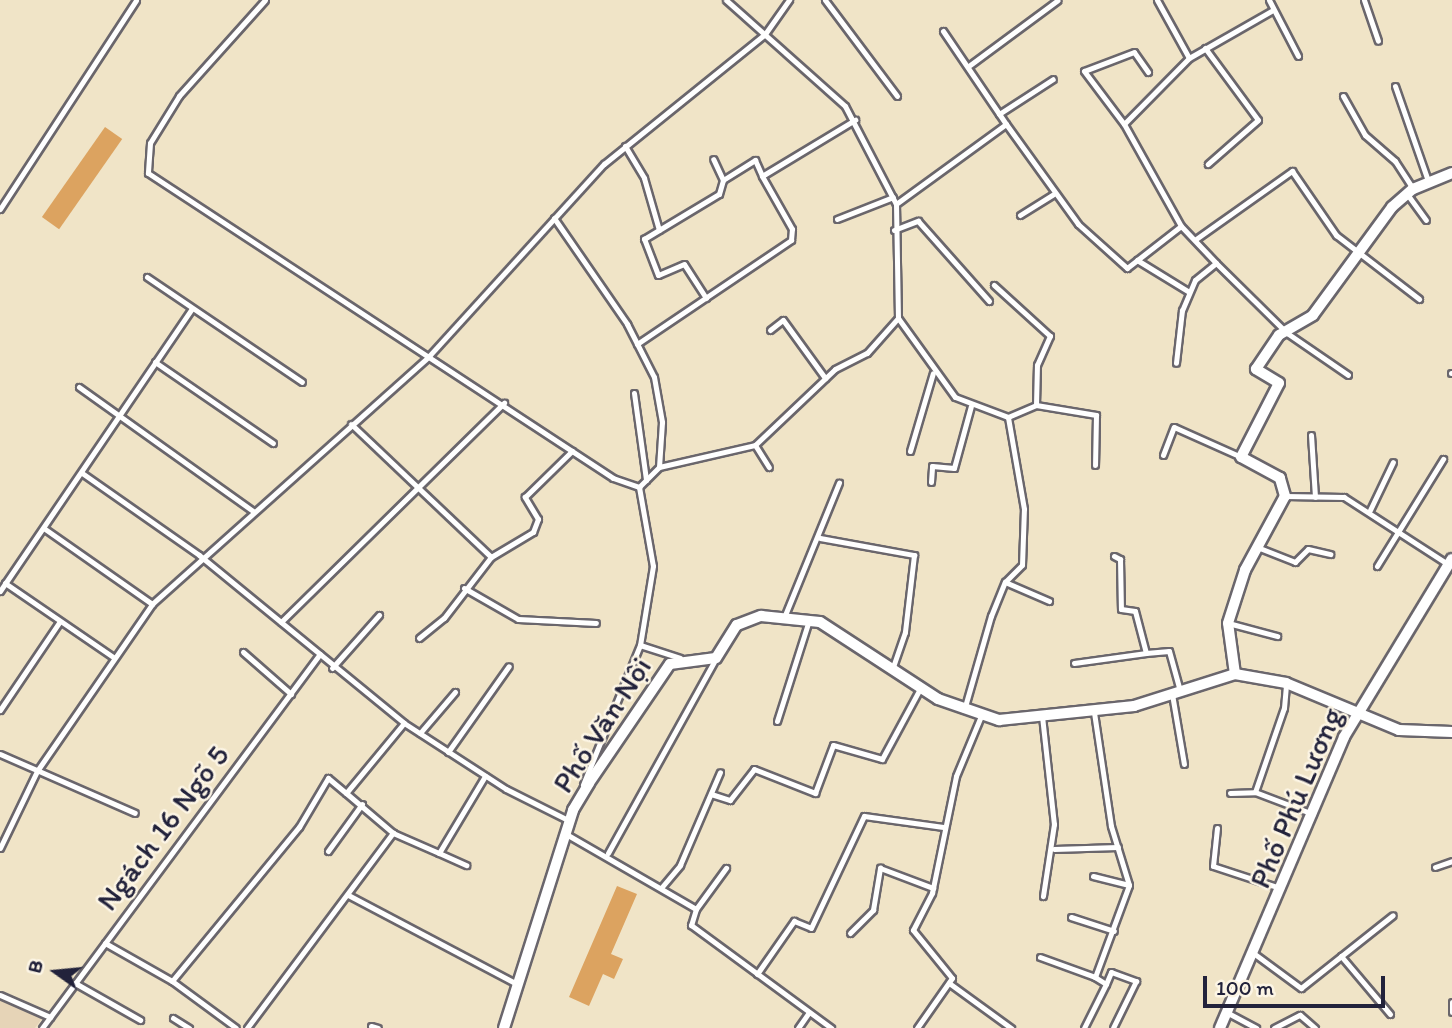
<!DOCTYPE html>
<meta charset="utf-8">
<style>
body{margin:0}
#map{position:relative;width:1452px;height:1028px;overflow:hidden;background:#f0e4c7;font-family:Itim,sans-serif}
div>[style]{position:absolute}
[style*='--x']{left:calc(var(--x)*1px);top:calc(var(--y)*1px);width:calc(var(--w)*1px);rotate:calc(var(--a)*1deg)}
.built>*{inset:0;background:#e6d4b7}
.building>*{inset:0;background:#dca360;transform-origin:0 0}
.roads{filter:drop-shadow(2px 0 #6a666c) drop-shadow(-2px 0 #6a666c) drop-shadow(0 2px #6a666c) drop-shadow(0 -2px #6a666c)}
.lane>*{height:5px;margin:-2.5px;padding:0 2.5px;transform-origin:2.5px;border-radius:2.5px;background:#fff}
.street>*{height:10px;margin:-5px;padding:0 5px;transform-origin:5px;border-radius:5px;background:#fff}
span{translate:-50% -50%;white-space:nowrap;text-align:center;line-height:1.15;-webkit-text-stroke:5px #fcf5e5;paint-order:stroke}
.street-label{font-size:30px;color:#22223b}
.north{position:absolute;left:21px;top:937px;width:70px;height:70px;-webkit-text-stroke:5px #fcf5e5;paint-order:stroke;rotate:285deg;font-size:19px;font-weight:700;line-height:28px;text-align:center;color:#22223b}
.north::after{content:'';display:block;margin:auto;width:24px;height:32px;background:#22223b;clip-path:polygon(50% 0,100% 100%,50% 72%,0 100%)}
.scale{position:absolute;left:1203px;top:976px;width:182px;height:32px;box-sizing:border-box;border:4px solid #22223b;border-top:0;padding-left:9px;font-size:21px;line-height:24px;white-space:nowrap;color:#22223b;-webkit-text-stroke:5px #fcf5e5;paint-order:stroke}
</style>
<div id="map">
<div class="built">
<div style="clip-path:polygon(0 998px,43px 1017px,35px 1028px,0 1028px)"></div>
</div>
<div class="building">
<div style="left:105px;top:127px;width:21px;height:110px;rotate:35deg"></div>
<div style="clip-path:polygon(617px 886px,637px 894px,611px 954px,623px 959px,614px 979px,603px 974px,589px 1006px,569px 997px)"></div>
</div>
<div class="roads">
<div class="lane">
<div style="--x:265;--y:0;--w:129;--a:131.9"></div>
<div style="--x:179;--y:96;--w:55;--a:121.7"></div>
<div style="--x:150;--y:143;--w:30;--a:94"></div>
<div style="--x:148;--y:173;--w:556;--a:33.26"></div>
<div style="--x:613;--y:478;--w:28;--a:19"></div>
<div style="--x:639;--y:487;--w:80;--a:80"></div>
<div style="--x:653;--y:566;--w:80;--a:99.3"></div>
<div style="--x:640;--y:645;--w:151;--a:112.2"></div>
<div style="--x:726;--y:0;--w:159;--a:41.7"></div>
<div style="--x:845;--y:106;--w:110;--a:62.5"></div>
<div style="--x:896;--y:204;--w:114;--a:89"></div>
<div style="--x:898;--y:318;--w:97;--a:54.2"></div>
<div style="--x:955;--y:397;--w:57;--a:20.7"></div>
<div style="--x:825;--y:0;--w:120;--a:53.1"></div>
<div style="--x:1157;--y:0;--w:66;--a:61.1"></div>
<div style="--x:1269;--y:0;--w:63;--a:62.6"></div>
<div style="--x:1364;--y:0;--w:43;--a:71.1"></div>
<div style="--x:943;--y:31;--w:112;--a:55.9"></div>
<div style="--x:1205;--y:48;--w:89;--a:53.6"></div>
<div style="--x:1258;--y:120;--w:67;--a:138.7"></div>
<div style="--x:970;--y:65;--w:109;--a:-36.5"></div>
<div style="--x:1148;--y:72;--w:24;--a:-125"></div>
<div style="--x:1134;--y:52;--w:53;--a:159.2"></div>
<div style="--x:1084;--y:71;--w:66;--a:53"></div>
<div style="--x:1124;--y:124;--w:117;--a:60.8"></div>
<div style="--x:1181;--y:226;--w:51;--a:46.6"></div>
<div style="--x:1216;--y:263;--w:27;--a:141"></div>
<div style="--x:1195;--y:280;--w:33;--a:113"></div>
<div style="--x:1182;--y:310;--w:53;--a:96.5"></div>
<div style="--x:1395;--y:86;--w:101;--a:70.8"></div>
<div style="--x:1343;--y:96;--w:45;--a:60.6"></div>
<div style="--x:1365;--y:135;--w:40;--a:41"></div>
<div style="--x:1395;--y:161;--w:33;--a:57"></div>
<div style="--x:999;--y:114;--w:64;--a:-32.9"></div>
<div style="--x:1124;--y:124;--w:93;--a:-45.4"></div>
<div style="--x:1189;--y:58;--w:95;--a:-29.8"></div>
<div style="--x:625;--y:146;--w:37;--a:59"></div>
<div style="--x:644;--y:178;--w:54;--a:73.9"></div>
<div style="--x:723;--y:180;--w:38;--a:-32"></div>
<div style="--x:755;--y:160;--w:17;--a:66"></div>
<div style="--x:762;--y:176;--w:109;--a:-31.1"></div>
<div style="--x:1407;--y:194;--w:32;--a:54"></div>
<div style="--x:896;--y:204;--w:136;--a:-36"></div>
<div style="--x:1006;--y:124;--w:123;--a:54.2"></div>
<div style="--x:1078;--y:224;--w:66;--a:41.9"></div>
<div style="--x:1127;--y:268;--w:68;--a:-37.9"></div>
<div style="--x:0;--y:209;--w:249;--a:-56.9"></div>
<div style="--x:1020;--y:215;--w:39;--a:-32"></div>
<div style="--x:554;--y:218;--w:129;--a:55.4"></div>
<div style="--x:627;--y:324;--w:59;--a:63"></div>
<div style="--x:654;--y:377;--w:46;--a:79.9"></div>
<div style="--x:662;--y:422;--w:45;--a:93.8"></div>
<div style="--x:837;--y:219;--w:60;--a:-21.4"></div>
<div style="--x:894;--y:230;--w:26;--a:-21"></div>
<div style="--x:918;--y:221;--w:107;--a:48.4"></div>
<div style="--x:1196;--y:239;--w:118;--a:-35.3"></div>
<div style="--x:1292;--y:171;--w:78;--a:55.5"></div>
<div style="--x:1336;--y:235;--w:105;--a:37.6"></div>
<div style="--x:1137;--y:260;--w:61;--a:31.6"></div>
<div style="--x:1216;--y:263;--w:100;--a:44.6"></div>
<div style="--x:1287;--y:333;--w:74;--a:34.5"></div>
<div style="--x:147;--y:277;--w:187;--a:34.1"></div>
<div style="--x:706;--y:298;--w:40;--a:-122.9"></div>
<div style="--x:684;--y:264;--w:28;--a:157"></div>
<div style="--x:658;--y:275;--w:39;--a:-111"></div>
<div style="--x:644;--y:239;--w:87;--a:-31"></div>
<div style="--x:719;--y:194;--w:15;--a:-74"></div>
<div style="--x:723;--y:180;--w:23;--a:-115"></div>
<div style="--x:770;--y:330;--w:16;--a:-38"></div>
<div style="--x:783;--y:320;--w:72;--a:54.1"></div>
<div style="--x:637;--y:344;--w:186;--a:-34"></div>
<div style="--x:791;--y:240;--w:11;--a:-85"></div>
<div style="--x:792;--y:229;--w:61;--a:-119.5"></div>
<div style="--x:155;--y:362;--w:143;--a:34.5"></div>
<div style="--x:1451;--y:373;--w:1;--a:0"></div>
<div style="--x:79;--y:387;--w:214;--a:35.5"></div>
<div style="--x:634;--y:393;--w:88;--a:82.1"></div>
<div style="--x:1036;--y:405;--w:61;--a:9.5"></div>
<div style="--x:1096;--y:415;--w:50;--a:91.1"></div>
<div style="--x:351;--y:424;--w:193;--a:43.5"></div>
<div style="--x:1311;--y:435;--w:62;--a:86.3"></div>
<div style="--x:755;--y:445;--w:26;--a:58"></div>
<div style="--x:910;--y:451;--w:81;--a:-73.6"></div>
<div style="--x:1163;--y:455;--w:30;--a:-69"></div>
<div style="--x:1174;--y:427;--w:73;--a:24.1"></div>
<div style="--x:82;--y:473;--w:143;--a:35"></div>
<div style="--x:199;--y:555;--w:265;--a:39.3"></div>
<div style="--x:404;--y:723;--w:121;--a:32.9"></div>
<div style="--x:506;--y:789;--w:72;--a:26.6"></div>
<div style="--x:931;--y:482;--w:16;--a:-86"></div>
<div style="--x:932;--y:466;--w:22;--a:5"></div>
<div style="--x:954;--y:468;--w:64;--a:-74.7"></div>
<div style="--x:639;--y:487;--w:28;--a:-45"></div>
<div style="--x:659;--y:467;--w:98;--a:-12.9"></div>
<div style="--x:755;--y:445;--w:110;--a:-43.5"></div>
<div style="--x:835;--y:369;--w:36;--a:-27"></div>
<div style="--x:867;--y:353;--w:47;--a:-48.5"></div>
<div style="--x:1285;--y:496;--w:59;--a:1"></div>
<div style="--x:1344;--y:497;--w:125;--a:32.9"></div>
<div style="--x:1370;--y:510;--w:53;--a:-64.4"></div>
<div style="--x:45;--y:529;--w:131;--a:35"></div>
<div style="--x:820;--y:538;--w:96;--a:10.3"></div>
<div style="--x:914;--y:555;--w:78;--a:96.7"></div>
<div style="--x:905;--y:632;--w:37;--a:109"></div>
<div style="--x:1257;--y:547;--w:41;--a:21.5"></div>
<div style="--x:1295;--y:562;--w:18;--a:-45"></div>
<div style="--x:1308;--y:549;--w:23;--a:13"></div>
<div style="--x:1114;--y:556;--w:7;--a:27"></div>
<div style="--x:1120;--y:559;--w:50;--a:88.9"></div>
<div style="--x:1121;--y:609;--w:14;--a:8"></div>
<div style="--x:1135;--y:611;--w:43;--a:75.3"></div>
<div style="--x:1146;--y:653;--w:23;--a:-5"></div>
<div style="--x:1169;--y:651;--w:41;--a:74.6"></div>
<div style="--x:1377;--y:566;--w:126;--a:-58.3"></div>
<div style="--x:1005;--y:582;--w:48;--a:23.4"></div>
<div style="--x:5;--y:583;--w:131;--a:34.4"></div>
<div style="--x:464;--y:588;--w:62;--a:29.9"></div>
<div style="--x:518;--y:619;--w:78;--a:2.9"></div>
<div style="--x:0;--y:591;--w:341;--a:-55.8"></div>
<div style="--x:785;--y:615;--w:143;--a:-67.8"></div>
<div style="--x:281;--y:622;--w:313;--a:-44.5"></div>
<div style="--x:1228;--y:623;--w:51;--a:14.9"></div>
<div style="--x:419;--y:638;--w:32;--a:-39"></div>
<div style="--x:444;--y:618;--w:77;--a:-52.4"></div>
<div style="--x:491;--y:557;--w:49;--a:-30.8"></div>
<div style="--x:533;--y:532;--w:14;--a:-69"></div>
<div style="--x:538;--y:519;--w:26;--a:-121"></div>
<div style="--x:525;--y:497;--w:66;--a:-44.4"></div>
<div style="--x:640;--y:645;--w:42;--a:18"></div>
<div style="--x:243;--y:652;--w:64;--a:41.2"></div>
<div style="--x:1074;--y:663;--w:73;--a:-7.9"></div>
<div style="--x:332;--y:668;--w:71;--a:-48.4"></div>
<div style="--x:1172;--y:694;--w:71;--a:80.3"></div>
<div style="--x:0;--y:710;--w:107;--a:-56"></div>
<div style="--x:964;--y:710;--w:98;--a:-74"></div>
<div style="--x:991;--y:616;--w:37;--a:-68"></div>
<div style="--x:1005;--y:582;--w:24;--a:-45"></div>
<div style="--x:1022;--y:565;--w:56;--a:-88"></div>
<div style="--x:1024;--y:509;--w:93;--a:-99.9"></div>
<div style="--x:1008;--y:417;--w:30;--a:-23"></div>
<div style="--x:1036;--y:405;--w:40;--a:-88.6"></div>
<div style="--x:1037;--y:365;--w:32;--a:-66"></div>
<div style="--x:1050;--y:336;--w:76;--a:-137.7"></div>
<div style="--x:1042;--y:716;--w:109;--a:83.7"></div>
<div style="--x:1054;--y:824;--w:73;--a:98.7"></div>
<div style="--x:777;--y:721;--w:106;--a:-72.4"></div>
<div style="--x:404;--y:723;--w:91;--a:129.6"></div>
<div style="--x:346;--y:793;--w:62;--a:40.4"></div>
<div style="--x:393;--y:833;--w:50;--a:23.5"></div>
<div style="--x:439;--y:853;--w:90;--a:-59.1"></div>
<div style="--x:420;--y:733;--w:54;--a:-49.5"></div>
<div style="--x:448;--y:752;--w:105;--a:-54.7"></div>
<div style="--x:0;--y:754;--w:147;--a:23.6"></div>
<div style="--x:1255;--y:792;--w:62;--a:20.8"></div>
<div style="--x:1230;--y:793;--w:25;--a:-2"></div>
<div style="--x:1255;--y:792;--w:89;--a:-71"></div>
<div style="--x:1284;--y:708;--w:25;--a:-85"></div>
<div style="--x:711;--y:794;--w:20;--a:18"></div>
<div style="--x:730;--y:800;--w:39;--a:-52"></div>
<div style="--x:754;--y:769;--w:66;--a:21.5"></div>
<div style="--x:815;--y:793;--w:51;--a:-69.4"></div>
<div style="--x:833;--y:745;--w:51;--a:15.9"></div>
<div style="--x:882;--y:759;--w:82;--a:-61.6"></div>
<div style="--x:1217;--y:828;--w:38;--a:96"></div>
<div style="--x:1213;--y:866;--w:71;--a:18.2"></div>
<div style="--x:566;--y:834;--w:150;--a:30"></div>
<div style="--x:696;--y:909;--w:17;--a:107"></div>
<div style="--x:691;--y:925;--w:174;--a:36.3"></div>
<div style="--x:0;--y:848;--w:85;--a:-64.3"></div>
<div style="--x:37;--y:771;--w:203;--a:-55.4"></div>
<div style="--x:152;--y:604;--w:372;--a:-41.8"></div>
<div style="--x:429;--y:356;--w:260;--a:-47.7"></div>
<div style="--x:604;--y:164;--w:207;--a:-38.9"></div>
<div style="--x:765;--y:34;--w:42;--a:-54.8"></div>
<div style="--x:1054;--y:849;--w:64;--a:-1.8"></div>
<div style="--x:328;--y:851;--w:58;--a:-54.1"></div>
<div style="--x:439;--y:853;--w:30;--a:24"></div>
<div style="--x:608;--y:853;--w:221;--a:-61"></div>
<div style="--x:1435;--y:867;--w:18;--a:-19"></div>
<div style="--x:1093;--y:876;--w:37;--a:14"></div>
<div style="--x:661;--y:888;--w:30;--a:-50"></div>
<div style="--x:680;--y:865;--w:101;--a:-66.7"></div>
<div style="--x:348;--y:895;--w:189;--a:27.8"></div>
<div style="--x:696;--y:909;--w:51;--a:-53.8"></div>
<div style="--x:1071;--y:917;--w:45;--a:18"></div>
<div style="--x:850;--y:933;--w:33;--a:-45"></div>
<div style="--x:873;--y:910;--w:43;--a:-80.5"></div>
<div style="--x:880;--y:868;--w:57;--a:20.7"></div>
<div style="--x:105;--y:943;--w:77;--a:29.6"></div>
<div style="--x:172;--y:981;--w:200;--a:-50.5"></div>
<div style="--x:299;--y:827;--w:57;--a:-59.4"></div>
<div style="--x:328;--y:778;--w:23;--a:40"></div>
<div style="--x:1256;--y:955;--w:56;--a:36.3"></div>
<div style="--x:1301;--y:988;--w:117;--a:-38.4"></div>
<div style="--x:1341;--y:956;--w:76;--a:49.8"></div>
<div style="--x:1040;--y:957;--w:59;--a:20"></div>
<div style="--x:1095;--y:977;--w:98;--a:-69.7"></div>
<div style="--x:1129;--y:885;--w:62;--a:-107"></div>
<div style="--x:1111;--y:826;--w:115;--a:-98.5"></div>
<div style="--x:757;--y:974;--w:65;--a:-55.1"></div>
<div style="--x:794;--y:921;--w:18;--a:22"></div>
<div style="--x:811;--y:928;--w:124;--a:-64.7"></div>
<div style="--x:864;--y:816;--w:80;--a:7.9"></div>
<div style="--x:172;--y:981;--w:79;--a:36.3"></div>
<div style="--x:75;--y:983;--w:75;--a:29.6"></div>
<div style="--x:949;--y:983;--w:77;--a:36"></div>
<div style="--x:1106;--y:984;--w:13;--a:-67"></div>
<div style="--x:1111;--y:972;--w:27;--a:20"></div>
<div style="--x:1136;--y:981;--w:52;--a:116.1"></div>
<div style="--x:0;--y:995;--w:55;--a:23.7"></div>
<div style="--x:1452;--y:1002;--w:10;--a:90"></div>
<div style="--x:1228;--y:1013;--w:32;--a:28"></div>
<div style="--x:173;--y:1018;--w:19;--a:32"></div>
<div style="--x:371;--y:1026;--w:7;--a:16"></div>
<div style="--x:42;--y:1028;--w:466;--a:-53.4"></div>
<div style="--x:247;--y:1028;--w:244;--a:-53.2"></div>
<div style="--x:798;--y:1028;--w:19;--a:-55"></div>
<div style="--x:917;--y:1028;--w:61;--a:-55"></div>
<div style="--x:952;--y:978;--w:62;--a:-129.1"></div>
<div style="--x:913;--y:930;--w:42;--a:-62.8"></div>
<div style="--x:932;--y:893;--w:119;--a:-78.4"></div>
<div style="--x:956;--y:776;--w:65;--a:-67.4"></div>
<div style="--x:1084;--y:1028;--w:49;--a:-63.4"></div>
<div style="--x:1106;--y:984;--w:13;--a:-148"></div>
<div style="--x:1274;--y:1028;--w:29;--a:-27"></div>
<div style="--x:1300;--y:1015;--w:20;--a:41"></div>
</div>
<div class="street">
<div style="--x:1235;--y:674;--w:51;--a:-97.8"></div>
<div style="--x:1228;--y:623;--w:56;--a:-72.2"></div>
<div style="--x:1245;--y:570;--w:84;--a:-61.6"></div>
<div style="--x:1285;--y:496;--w:19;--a:-106"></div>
<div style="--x:1280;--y:478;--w:44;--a:-151.7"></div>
<div style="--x:1241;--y:457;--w:83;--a:-62.8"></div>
<div style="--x:1279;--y:383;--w:27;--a:-149"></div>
<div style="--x:1256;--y:369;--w:41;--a:-55.9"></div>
<div style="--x:1279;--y:335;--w:39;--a:-30"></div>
<div style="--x:1313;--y:315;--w:134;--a:-53.8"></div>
<div style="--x:1392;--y:207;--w:28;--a:-41"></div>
<div style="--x:1413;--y:189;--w:42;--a:-22.3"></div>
<div style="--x:504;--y:1028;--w:229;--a:-72.4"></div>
<div style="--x:573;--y:810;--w:31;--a:-59"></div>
<div style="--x:589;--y:783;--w:144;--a:-55.8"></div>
<div style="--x:670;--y:664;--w:46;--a:-7.4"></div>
<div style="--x:716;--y:658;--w:39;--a:-58"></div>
<div style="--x:737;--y:625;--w:26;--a:-21"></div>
<div style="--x:761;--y:616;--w:59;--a:5.8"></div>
<div style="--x:820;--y:622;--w:141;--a:33.1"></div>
<div style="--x:938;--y:699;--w:65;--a:19"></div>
<div style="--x:999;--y:720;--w:136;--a:-5.9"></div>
<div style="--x:1134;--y:706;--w:106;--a:-17.6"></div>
<div style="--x:1235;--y:674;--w:52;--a:10"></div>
<div style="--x:1286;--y:683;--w:122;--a:22.6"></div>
<div style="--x:1399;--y:730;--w:53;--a:2.2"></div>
<div style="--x:1220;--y:1028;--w:316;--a:-66.9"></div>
<div style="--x:1344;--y:737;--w:208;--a:-58.8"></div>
</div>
</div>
<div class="street-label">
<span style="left:602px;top:725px;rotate:-57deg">Phố Văn Nội</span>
<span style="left:1296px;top:798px;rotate:-67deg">Phố Phú Lương</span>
<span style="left:163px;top:828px;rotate:-53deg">Ngách 16 Ngõ 5</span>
</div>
<div class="north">B</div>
<div class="scale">100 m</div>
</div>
